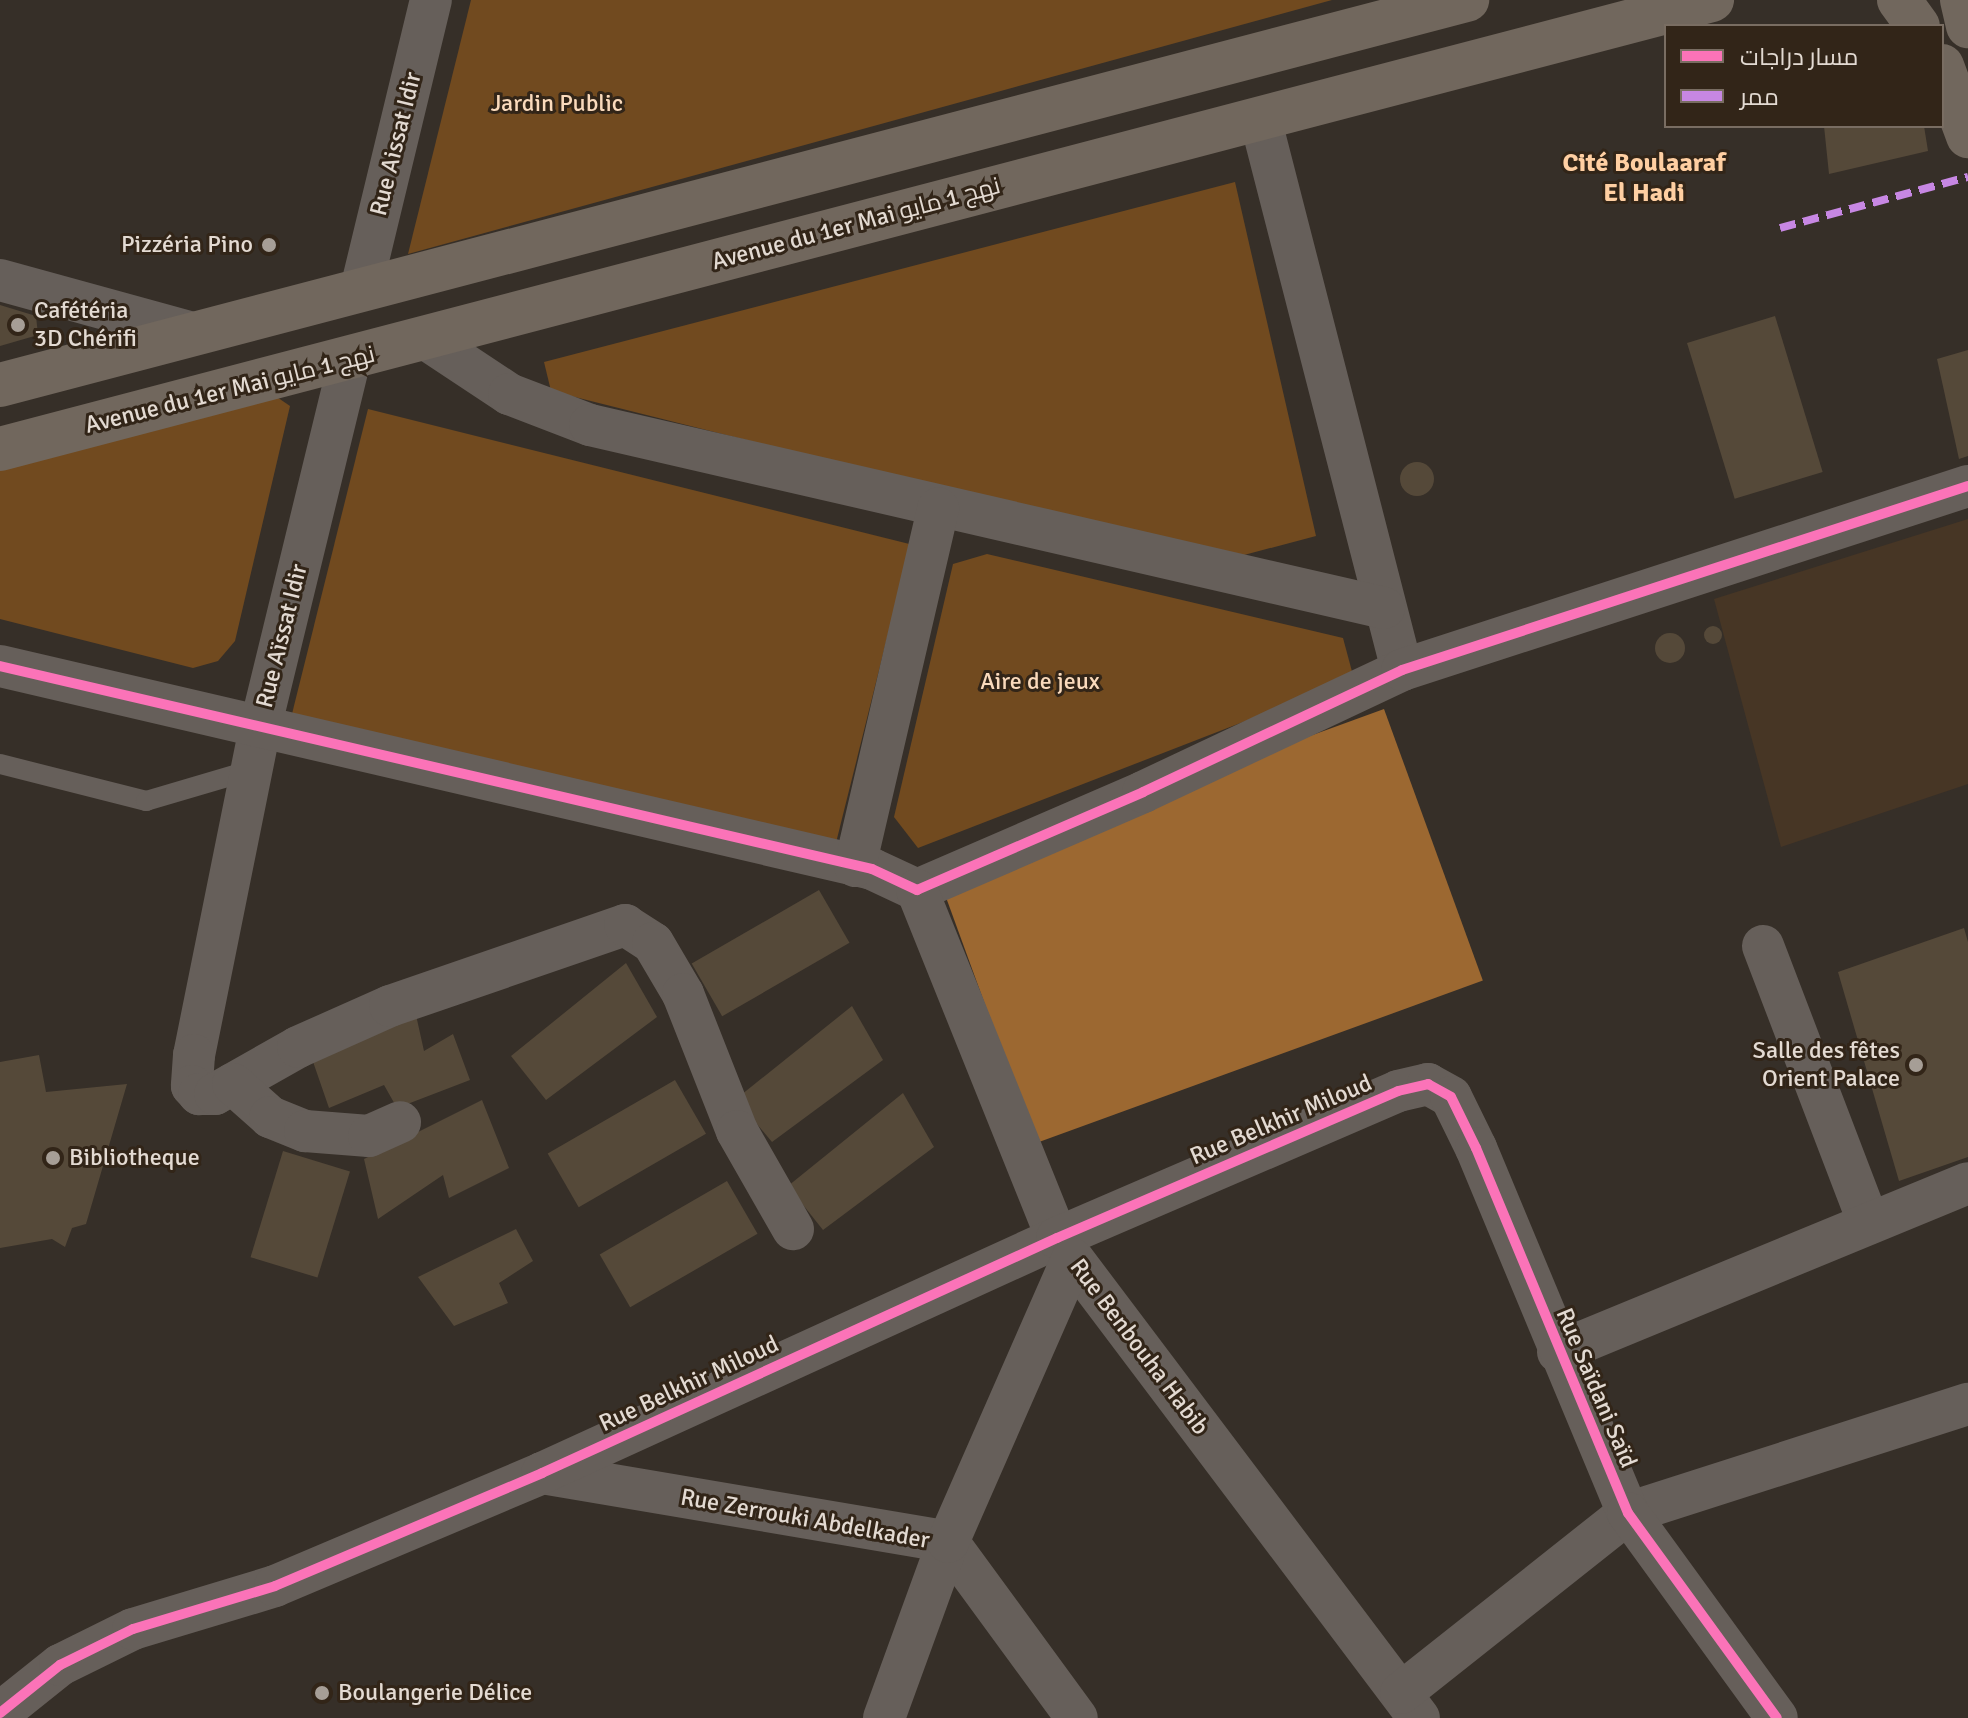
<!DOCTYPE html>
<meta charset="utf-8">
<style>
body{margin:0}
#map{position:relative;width:1968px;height:1718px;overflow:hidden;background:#362f28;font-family:Signika,Cairo,sans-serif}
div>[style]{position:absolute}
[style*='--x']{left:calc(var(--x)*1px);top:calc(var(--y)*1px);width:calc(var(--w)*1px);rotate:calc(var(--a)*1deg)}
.built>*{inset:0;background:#473625}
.green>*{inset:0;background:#714a1f;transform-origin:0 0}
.water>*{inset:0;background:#9c6831;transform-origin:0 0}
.building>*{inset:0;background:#554939;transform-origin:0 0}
.round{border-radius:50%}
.lane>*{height:20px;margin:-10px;padding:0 10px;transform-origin:10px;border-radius:10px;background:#665f5a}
.street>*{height:42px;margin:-21px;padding:0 21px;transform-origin:21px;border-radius:21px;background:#665f5a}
.primary>*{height:44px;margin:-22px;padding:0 22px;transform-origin:22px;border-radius:22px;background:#71675d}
.quiet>*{height:8px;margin-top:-4px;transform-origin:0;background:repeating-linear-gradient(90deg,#c787e3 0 16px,transparent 0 24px)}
.cycleway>*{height:10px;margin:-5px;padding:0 5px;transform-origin:5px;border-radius:5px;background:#fb73b8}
.dots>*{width:22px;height:22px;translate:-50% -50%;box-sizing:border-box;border:4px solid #322518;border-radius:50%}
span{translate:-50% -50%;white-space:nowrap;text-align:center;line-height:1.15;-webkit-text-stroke:6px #322518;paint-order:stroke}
.park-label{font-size:24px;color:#fadabc}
.street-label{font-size:24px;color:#e3dad2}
.poi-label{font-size:24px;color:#e3dad2}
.right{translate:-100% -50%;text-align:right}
.left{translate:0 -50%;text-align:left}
.neighbourhood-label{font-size:26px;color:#ffcfa2;font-weight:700}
.legend{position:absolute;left:1664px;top:24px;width:280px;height:104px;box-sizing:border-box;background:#322518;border:2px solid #796d62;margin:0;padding:10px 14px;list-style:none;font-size:24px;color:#e3dad2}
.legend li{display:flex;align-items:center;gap:16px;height:40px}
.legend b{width:40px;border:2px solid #796d62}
</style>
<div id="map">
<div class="built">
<div style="clip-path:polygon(1968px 519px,1968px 784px,1781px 847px,1714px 599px)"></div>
</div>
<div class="green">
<div style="clip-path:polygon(471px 0,1332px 0,408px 254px)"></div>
<div style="clip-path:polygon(1235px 182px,1316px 536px,1244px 555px,945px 490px,551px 391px,544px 362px)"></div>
<div style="clip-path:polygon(268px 391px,290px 406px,235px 641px,218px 661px,193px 668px,0 619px,0 459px)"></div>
<div style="left:368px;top:409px;width:559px;height:314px;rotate:14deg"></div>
<div style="clip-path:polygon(987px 554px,1343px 638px,1354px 679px,918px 848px,894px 817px,953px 564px)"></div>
</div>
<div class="water">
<div style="left:1384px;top:709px;width:289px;height:476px;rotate:70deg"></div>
</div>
<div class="building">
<div style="clip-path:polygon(1824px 126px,1924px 126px,1928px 151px,1829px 174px)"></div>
<div style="clip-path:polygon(0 305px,36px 316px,38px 335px,0 346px)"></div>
<div style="left:1775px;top:316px;width:163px;height:92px;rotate:73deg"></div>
<div style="clip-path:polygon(1968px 350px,1968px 456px,1959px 459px,1937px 359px)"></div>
<div class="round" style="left:1400px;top:462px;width:34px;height:34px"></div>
<div class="round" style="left:1704px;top:626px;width:18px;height:18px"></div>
<div class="round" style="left:1655px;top:633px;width:30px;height:30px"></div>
<div style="left:819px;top:890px;width:61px;height:147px;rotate:60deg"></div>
<div style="clip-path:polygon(1964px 928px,1968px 942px,1968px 1157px,1899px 1181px,1838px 972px)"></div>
<div style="clip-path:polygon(626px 963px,657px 1017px,546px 1100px,511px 1056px)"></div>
<div style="clip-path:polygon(852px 1006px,883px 1060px,772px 1142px,736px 1099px)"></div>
<div style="clip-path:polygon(416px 1015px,424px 1051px,453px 1034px,470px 1080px,397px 1108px,384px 1085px,329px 1108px,310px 1053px)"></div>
<div style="clip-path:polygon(39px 1055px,46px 1092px,127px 1084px,86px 1224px,72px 1228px,65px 1247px,52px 1239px,0 1248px,0 1062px)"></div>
<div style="left:675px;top:1080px;width:62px;height:147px;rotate:60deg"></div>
<div style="clip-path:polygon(903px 1093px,934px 1147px,823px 1230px,788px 1186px)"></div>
<div style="clip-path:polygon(482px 1100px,509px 1168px,449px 1198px,443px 1175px,378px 1219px,364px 1159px)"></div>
<div style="left:283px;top:1151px;width:70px;height:111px;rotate:17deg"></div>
<div style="left:727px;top:1181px;width:61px;height:147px;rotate:60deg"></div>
<div style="clip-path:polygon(516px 1229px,533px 1261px,499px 1283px,508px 1303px,454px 1326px,418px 1277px)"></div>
</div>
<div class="lane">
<div style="--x:0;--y:764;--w:151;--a:14.2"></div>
<div style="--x:146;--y:801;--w:109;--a:-16.4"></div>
</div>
<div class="street">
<div style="--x:1260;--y:118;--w:570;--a:75.57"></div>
<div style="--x:0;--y:280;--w:199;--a:15.4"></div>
<div style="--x:361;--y:289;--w:297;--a:-76.4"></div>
<div style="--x:426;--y:339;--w:100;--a:33.5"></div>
<div style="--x:509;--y:394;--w:87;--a:20.9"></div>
<div style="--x:590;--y:425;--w:815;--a:12.98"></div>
<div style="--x:350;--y:359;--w:380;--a:103.7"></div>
<div style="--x:260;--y:728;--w:334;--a:101.4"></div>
<div style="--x:194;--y:1055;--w:31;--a:94"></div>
<div style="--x:192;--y:1086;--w:11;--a:49"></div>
<div style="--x:199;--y:1094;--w:16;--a:0"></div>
<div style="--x:215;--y:1094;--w:95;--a:-29.5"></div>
<div style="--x:298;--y:1047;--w:101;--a:-24"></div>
<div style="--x:390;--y:1006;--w:249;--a:-19"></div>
<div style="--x:625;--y:925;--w:33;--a:33"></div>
<div style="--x:653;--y:943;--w:59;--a:59.5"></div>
<div style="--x:683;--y:994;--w:147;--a:68.5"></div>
<div style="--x:737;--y:1131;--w:113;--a:60.3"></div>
<div style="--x:0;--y:666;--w:895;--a:13.1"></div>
<div style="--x:872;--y:869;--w:50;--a:25"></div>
<div style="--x:917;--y:890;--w:246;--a:-23.4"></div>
<div style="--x:1143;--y:792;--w:286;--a:-25.2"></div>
<div style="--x:1402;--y:670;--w:595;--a:-18.01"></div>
<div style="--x:855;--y:866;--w:367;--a:-76.9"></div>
<div style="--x:917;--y:890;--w:375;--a:68.1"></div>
<div style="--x:1057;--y:1238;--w:601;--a:52.98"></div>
<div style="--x:1763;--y:946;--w:297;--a:69.1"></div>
<div style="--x:233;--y:1084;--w:50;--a:41.7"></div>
<div style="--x:270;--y:1117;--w:38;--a:22"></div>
<div style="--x:305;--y:1131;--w:64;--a:4.5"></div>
<div style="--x:369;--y:1136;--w:34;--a:-24"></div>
<div style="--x:1558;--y:1352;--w:443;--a:-22.4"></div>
<div style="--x:542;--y:1473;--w:412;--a:9.6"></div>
<div style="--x:948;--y:1542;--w:218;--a:53.8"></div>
<div style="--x:1401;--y:1693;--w:290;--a:-38.4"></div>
<div style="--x:1628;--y:1513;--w:357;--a:-17.8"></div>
<div style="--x:0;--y:1713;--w:77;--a:-38.7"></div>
<div style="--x:60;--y:1665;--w:81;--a:-26.3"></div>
<div style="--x:133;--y:1629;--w:148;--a:-16.8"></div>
<div style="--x:275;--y:1586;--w:290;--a:-22.9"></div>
<div style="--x:542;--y:1473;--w:566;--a:-24.53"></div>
<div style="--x:1057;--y:1238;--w:371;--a:-23.3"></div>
<div style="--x:1398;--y:1091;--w:31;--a:-13"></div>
<div style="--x:1428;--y:1084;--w:26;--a:29"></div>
<div style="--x:1451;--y:1097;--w:57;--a:63.9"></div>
<div style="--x:1476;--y:1148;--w:395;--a:67.4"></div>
<div style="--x:1628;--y:1513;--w:253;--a:54"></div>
<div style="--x:884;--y:1718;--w:187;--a:-70"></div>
<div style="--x:948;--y:1542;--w:309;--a:-66.3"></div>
</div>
<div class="primary">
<div style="--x:1899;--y:0;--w:32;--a:54"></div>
<div style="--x:1962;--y:0;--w:27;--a:77"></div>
<div style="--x:1942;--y:66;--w:75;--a:69.6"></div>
<div style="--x:0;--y:385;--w:1517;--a:-14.71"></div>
<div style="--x:0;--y:449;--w:1770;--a:-14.7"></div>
</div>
<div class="quiet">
<div style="--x:1780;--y:228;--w:195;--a:-15.2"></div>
</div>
<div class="cycleway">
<div style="--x:0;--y:666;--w:895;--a:13.1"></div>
<div style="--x:872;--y:869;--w:50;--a:25"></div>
<div style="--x:917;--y:890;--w:246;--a:-23.4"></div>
<div style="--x:1143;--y:792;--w:286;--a:-25.2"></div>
<div style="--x:1402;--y:670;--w:595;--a:-18.01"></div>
<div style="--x:0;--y:1713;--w:77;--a:-38.7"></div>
<div style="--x:60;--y:1665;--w:81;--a:-26.3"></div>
<div style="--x:133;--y:1629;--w:148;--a:-16.8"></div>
<div style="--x:275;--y:1586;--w:290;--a:-22.9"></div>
<div style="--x:542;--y:1473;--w:566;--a:-24.53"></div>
<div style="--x:1057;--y:1238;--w:371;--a:-23.3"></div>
<div style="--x:1398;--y:1091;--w:31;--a:-13"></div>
<div style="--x:1428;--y:1084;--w:26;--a:29"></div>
<div style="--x:1451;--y:1097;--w:57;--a:63.9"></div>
<div style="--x:1476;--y:1148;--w:395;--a:67.4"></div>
<div style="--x:1628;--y:1513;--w:253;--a:54"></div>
</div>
<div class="dots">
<div style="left:269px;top:245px;background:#a69e96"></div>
<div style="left:18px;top:325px;background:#a69e96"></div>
<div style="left:1916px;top:1065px;background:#a69e96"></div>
<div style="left:53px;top:1158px;background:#a69e96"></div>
<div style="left:322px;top:1693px;background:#a69e96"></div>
</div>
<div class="park-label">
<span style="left:557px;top:104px">Jardin Public</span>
<span style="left:1040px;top:682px">Aire de jeux</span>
</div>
<div class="street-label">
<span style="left:396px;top:144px;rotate:-76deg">Rue Aissat Idir</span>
<span style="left:856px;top:224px;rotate:-15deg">Avenue du 1er Mai نهج 1 مايو</span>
<span style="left:230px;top:390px;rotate:-14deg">Avenue du 1er Mai نهج 1 مايو</span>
<span style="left:282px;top:636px;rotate:-76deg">Rue Aïssat Idir</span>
<span style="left:1281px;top:1120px;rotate:-23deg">Rue Belkhir Miloud</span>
<span style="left:1139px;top:1347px;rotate:53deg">Rue Benbouha Habib</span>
<span style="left:689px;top:1384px;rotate:-25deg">Rue Belkhir Miloud</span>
<span style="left:1596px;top:1388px;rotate:67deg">Rue Saïdani Saïd</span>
<span style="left:805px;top:1519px;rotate:10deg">Rue Zerrouki Abdelkader</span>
</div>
<div class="poi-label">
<span class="right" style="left:253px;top:245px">Pizzéria Pino</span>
<span class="left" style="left:34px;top:325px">Cafétéria<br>3D Chérifi</span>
<span class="right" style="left:1900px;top:1065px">Salle des fêtes<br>Orient Palace</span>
<span class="left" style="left:69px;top:1158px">Bibliotheque</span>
<span class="left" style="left:338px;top:1693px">Boulangerie Délice</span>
</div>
<div class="neighbourhood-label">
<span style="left:1644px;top:179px">Cité Boulaaraf<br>El Hadi</span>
</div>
<ul class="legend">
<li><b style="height:10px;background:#fb73b8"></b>مسار دراجات</li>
<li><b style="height:10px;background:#c787e3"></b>ممر</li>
</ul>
</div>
